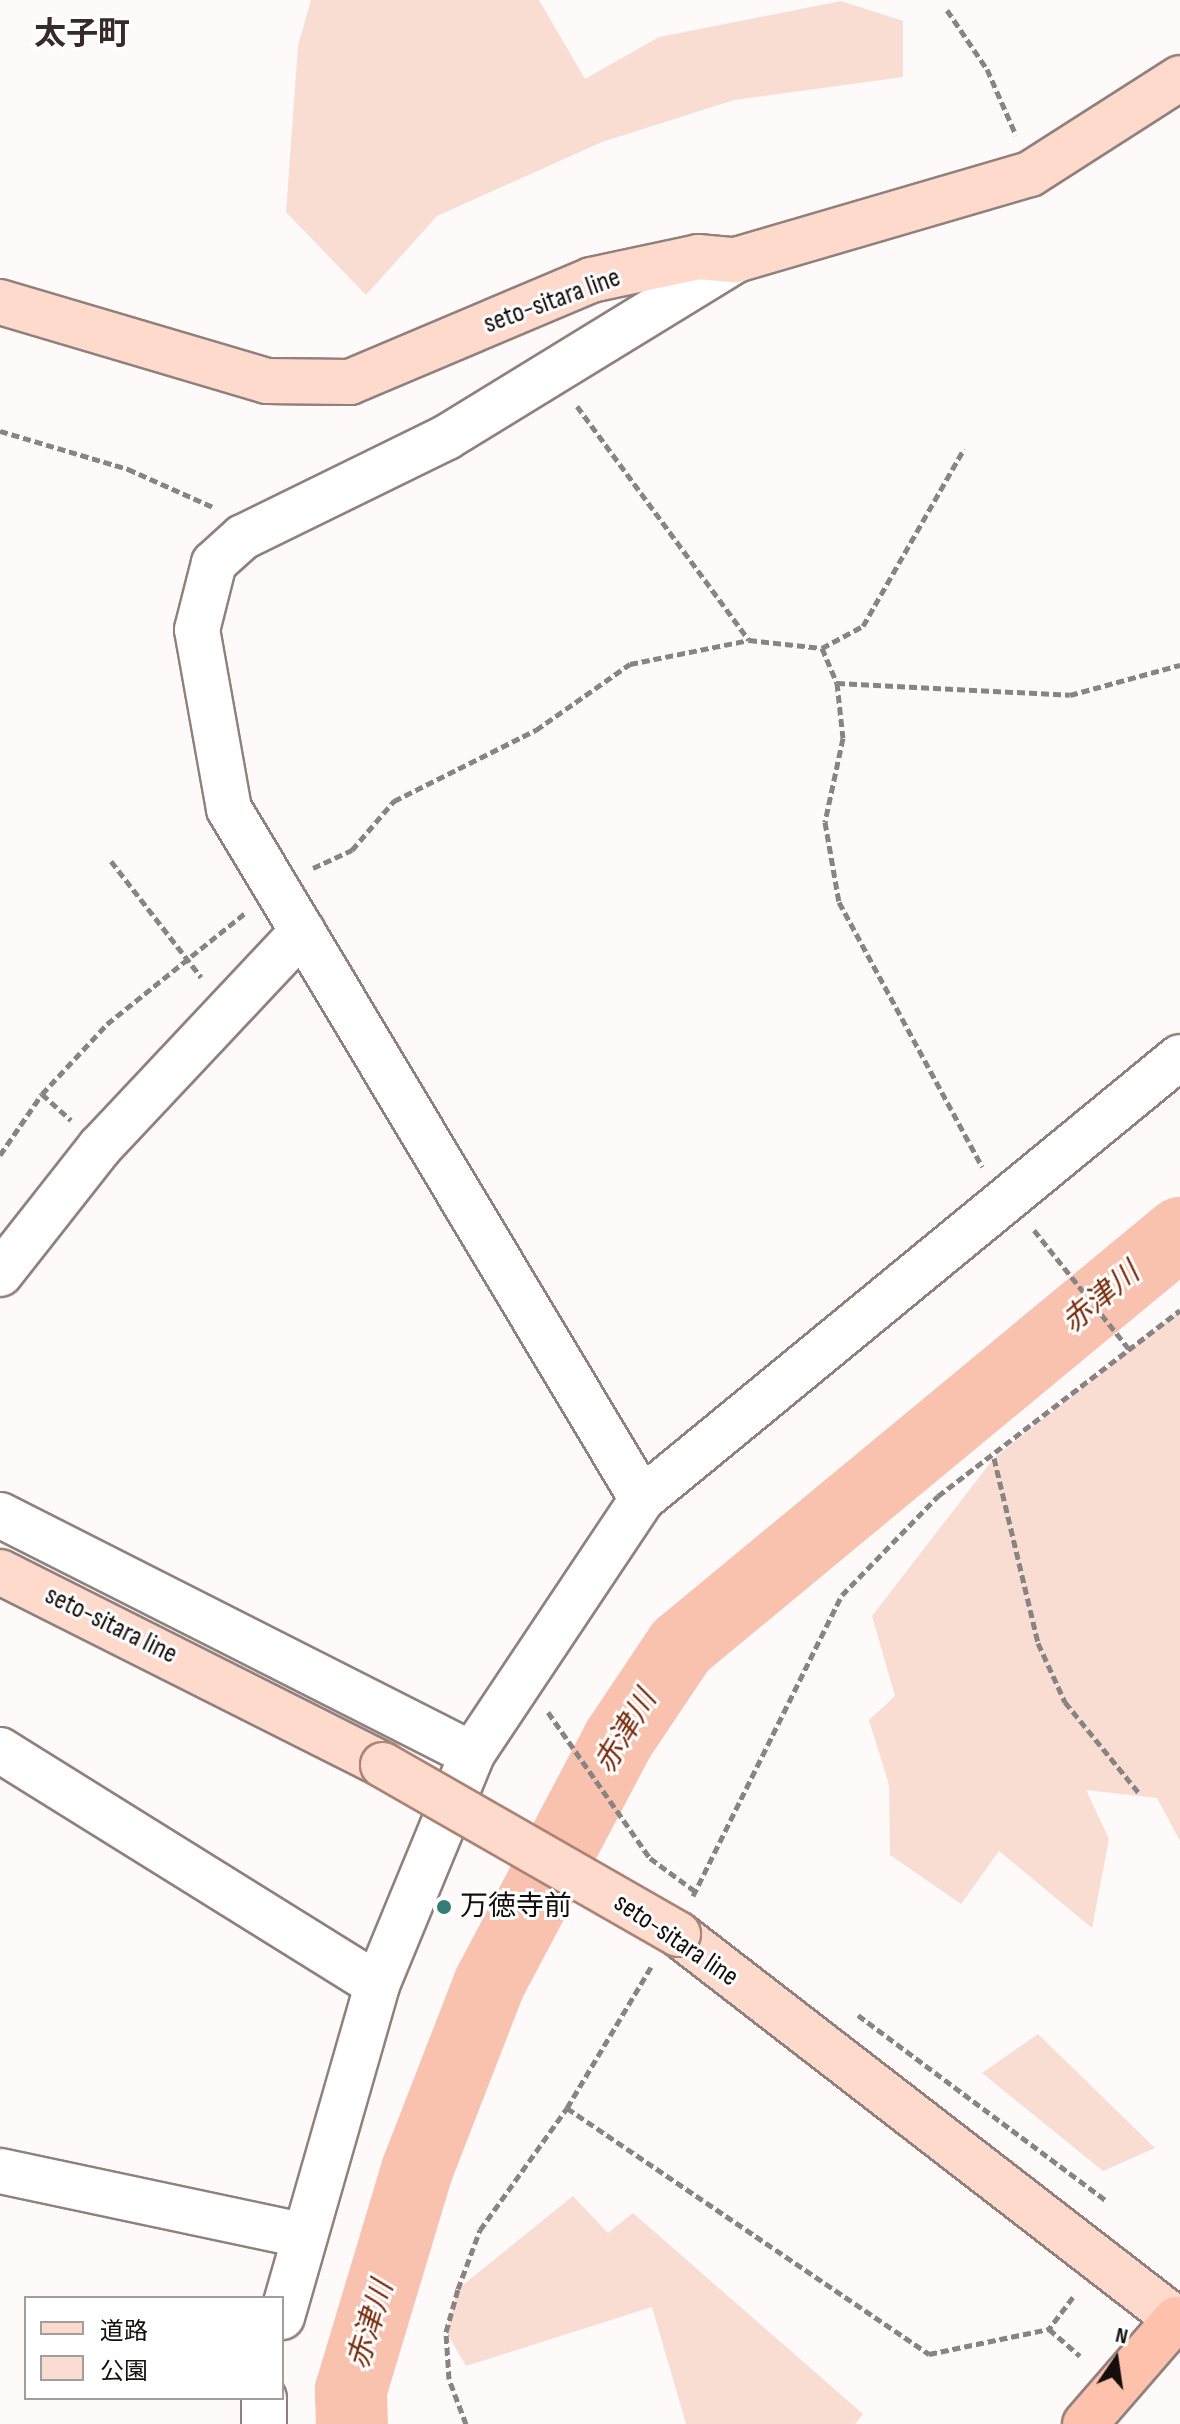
<!DOCTYPE html>
<meta charset="utf-8">
<style>
body{margin:0}
#map{position:relative;width:1180px;height:2424px;overflow:hidden;background:#fdfaf9;font-family:"Sofia Sans Condensed","Noto Sans JP",sans-serif}
div>[style]{position:absolute}
[style*='--x']{left:calc(var(--x)*1px);top:calc(var(--y)*1px);width:calc(var(--w)*1px);rotate:calc(var(--a)*1deg)}
.green>*{inset:0;background:#f9ddd3}
.river>*{height:72px;margin:-36px;padding:0 36px;transform-origin:36px;border-radius:36px;background:#f8c2af}
.path>*{height:5px;margin-top:-2.5px;transform-origin:0;background:repeating-linear-gradient(90deg,#888483 0 8px,transparent 0 12px)}
.roads{filter:drop-shadow(2px 0 #90817d) drop-shadow(-2px 0 #90817d) drop-shadow(0 2px #90817d) drop-shadow(0 -2px #90817d)}
.minor>*{height:44px;margin:-22px;padding:0 22px;transform-origin:22px;border-radius:22px;background:#fff}
.major>*{height:44px;margin:-22px;padding:0 22px;transform-origin:22px;border-radius:22px;background:#fedacd}
.highway>*{height:44px;margin:-22px;padding:0 22px;transform-origin:22px;border-radius:22px;background:#fec1ab}
.bridges{filter:drop-shadow(2px 0 #ac8374) drop-shadow(-2px 0 #ac8374) drop-shadow(0 2px #ac8374) drop-shadow(0 -2px #ac8374)}
.major-bridge>*{height:44px;margin:-22px;padding:0 22px;transform-origin:22px;border-radius:22px;background:#fedacd}
.dots>*{width:22px;height:22px;translate:-50% -50%;box-sizing:border-box;border:4px solid #fff;border-radius:50%}
span{translate:-50% -50%;white-space:nowrap;text-align:center;line-height:1.15;-webkit-text-stroke:6px #fff;paint-order:stroke}
.street-label{font-size:28px;color:#140f0d}
.poi-label{font-size:28px;color:#140f0d}
.left{translate:0 -50%;text-align:left}
.water-label{font-size:30px;color:#792d0d;font-style:italic}
.quarter-label{font-size:32px;color:#372b27;font-weight:700}
.legend{position:absolute;left:24px;top:2296px;width:260px;height:104px;box-sizing:border-box;background:#fff;border:2px solid #a19f9e;margin:0;padding:10px 14px;list-style:none;font-size:24px;color:#140f0d}
.legend li{display:flex;align-items:center;gap:16px;height:40px}
.legend b{width:40px;border:2px solid #a19f9e}
.north{position:absolute;left:1076px;top:2320px;width:80px;height:80px;-webkit-text-stroke:6px #fff;paint-order:stroke;rotate:13deg;font-size:22px;font-weight:700;line-height:32px;text-align:center;color:#140f0d}
.north::after{content:'';display:block;margin:auto;width:28px;height:36px;background:#140f0d;clip-path:polygon(50% 0,100% 100%,50% 72%,0 100%)}
</style>
<div id="map">
<div class="green">
<div style="clip-path:polygon(311px 0,539px 0,585px 79px,659px 37px,841px 1px,903px 21px,903px 77px,734px 100px,602px 142px,437px 216px,366px 295px,286px 212px,298px 46px)"></div>
<div style="clip-path:polygon(1180px 1310px,1180px 1841px,1157px 1798px,1086px 1790px,1109px 1839px,1092px 1928px,999px 1851px,961px 1904px,890px 1855px,889px 1785px,869px 1720px,895px 1696px,872px 1616px,994px 1458px)"></div>
<div style="clip-path:polygon(1038px 2034px,1155px 2148px,1103px 2171px,982px 2073px)"></div>
<div style="clip-path:polygon(573px 2196px,608px 2233px,633px 2213px,863px 2414px,855px 2424px,686px 2424px,652px 2307px,466px 2366px,446px 2332px,458px 2289px)"></div>
</div>
<div class="river">
<div style="--x:352;--y:2424;--w:34;--a:-92"></div>
<div style="--x:351;--y:2390;--w:230;--a:-73.3"></div>
<div style="--x:417;--y:2170;--w:199;--a:-68.8"></div>
<div style="--x:489;--y:1984;--w:276;--a:-62.1"></div>
<div style="--x:618;--y:1740;--w:113;--a:-56.2"></div>
<div style="--x:681;--y:1646;--w:648;--a:-39.61"></div>
</div>
<div class="path">
<div style="--x:947;--y:10;--w:71;--a:55.9"></div>
<div style="--x:987;--y:69;--w:72;--a:66.3"></div>
<div style="--x:577;--y:406;--w:290;--a:53.7"></div>
<div style="--x:749;--y:640;--w:73;--a:6.3"></div>
<div style="--x:822;--y:648;--w:38;--a:67"></div>
<div style="--x:837;--y:683;--w:55;--a:83.8"></div>
<div style="--x:843;--y:738;--w:86;--a:102.1"></div>
<div style="--x:825;--y:822;--w:81;--a:80.1"></div>
<div style="--x:839;--y:902;--w:301;--a:61.6"></div>
<div style="--x:0;--y:431;--w:134;--a:16.5"></div>
<div style="--x:128;--y:469;--w:95;--a:24.1"></div>
<div style="--x:822;--y:648;--w:47;--a:-28.2"></div>
<div style="--x:863;--y:626;--w:204;--a:-60.3"></div>
<div style="--x:837;--y:683;--w:233;--a:2.9"></div>
<div style="--x:1070;--y:695;--w:114;--a:-15.3"></div>
<div style="--x:111;--y:861;--w:147;--a:52.2"></div>
<div style="--x:313;--y:868;--w:43;--a:-24.8"></div>
<div style="--x:352;--y:850;--w:65;--a:-49.4"></div>
<div style="--x:394;--y:801;--w:159;--a:-26.6"></div>
<div style="--x:536;--y:730;--w:115;--a:-35.1"></div>
<div style="--x:630;--y:664;--w:121;--a:-11.4"></div>
<div style="--x:42;--y:1094;--w:39;--a:42"></div>
<div style="--x:0;--y:1155;--w:74;--a:-55.5"></div>
<div style="--x:42;--y:1094;--w:96;--a:-47.1"></div>
<div style="--x:107;--y:1024;--w:177;--a:-38.8"></div>
<div style="--x:1034;--y:1230;--w:152;--a:51.4"></div>
<div style="--x:994;--y:1458;--w:190;--a:76.6"></div>
<div style="--x:1038;--y:1643;--w:65;--a:65.4"></div>
<div style="--x:1065;--y:1702;--w:117;--a:50.9"></div>
<div style="--x:548;--y:1712;--w:178;--a:55.1"></div>
<div style="--x:650;--y:1858;--w:56;--a:36.3"></div>
<div style="--x:693;--y:1896;--w:336;--a:-63.7"></div>
<div style="--x:842;--y:1595;--w:138;--a:-45.9"></div>
<div style="--x:938;--y:1496;--w:305;--a:-37.5"></div>
<div style="--x:651;--y:1967;--w:164;--a:120.8"></div>
<div style="--x:567;--y:2108;--w:438;--a:34.2"></div>
<div style="--x:929;--y:2354;--w:123;--a:-11.8"></div>
<div style="--x:858;--y:2015;--w:309;--a:36.8"></div>
<div style="--x:1073;--y:2297;--w:40;--a:127"></div>
<div style="--x:1049;--y:2329;--w:41;--a:41.1"></div>
<div style="--x:466;--y:2424;--w:48;--a:-110.7"></div>
<div style="--x:449;--y:2379;--w:47;--a:-93.7"></div>
<div style="--x:446;--y:2332;--w:45;--a:-74.4"></div>
<div style="--x:458;--y:2289;--w:63;--a:-69.6"></div>
<div style="--x:480;--y:2230;--w:150;--a:-54.5"></div>
</div>
<div class="roads">
<div class="minor">
<div style="--x:0;--y:1274;--w:162;--a:-51.8"></div>
<div style="--x:100;--y:1147;--w:296;--a:-46.8"></div>
<div style="--x:642;--y:1499;--w:804;--a:-120.9"></div>
<div style="--x:229;--y:809;--w:182;--a:-100.1"></div>
<div style="--x:197;--y:630;--w:69;--a:-75.8"></div>
<div style="--x:214;--y:563;--w:39;--a:-42"></div>
<div style="--x:243;--y:537;--w:227;--a:-26.1"></div>
<div style="--x:447;--y:437;--w:339;--a:-31.5"></div>
<div style="--x:0;--y:1515;--w:529;--a:26.86"></div>
<div style="--x:0;--y:1750;--w:444;--a:31.9"></div>
<div style="--x:0;--y:2171;--w:309;--a:12"></div>
<div style="--x:282;--y:2317;--w:345;--a:-74"></div>
<div style="--x:377;--y:1985;--w:250;--a:-67.6"></div>
<div style="--x:472;--y:1754;--w:306;--a:-56.3"></div>
<div style="--x:642;--y:1499;--w:696;--a:-39.41"></div>
<div style="--x:264;--y:2398;--w:26;--a:90"></div>
</div>
<div class="major">
<div style="--x:0;--y:302;--w:278;--a:16.5"></div>
<div style="--x:267;--y:381;--w:83;--a:0.7"></div>
<div style="--x:350;--y:382;--w:262;--a:-22.9"></div>
<div style="--x:591;--y:280;--w:109;--a:-12.1"></div>
<div style="--x:698;--y:257;--w:38;--a:5"></div>
<div style="--x:736;--y:260;--w:306;--a:-16.3"></div>
<div style="--x:1030;--y:174;--w:178;--a:-32.6"></div>
<div style="--x:0;--y:1572;--w:429;--a:26.7"></div>
<div style="--x:678;--y:1934;--w:629;--a:37.71"></div>
</div>
<div class="highway">
<div style="--x:1085;--y:2424;--w:139;--a:-49.1"></div>
</div>
</div>
<div class="bridges">
<div class="major-bridge">
<div style="--x:383;--y:1765;--w:340;--a:29.8"></div>
</div>
</div>
<div class="dots">
<div style="left:444px;top:1907px;background:#347d79"></div>
</div>
<div class="street-label">
<span style="left:552px;top:301px;rotate:-20deg">seto-sitara line</span>
<span style="left:111px;top:1625px;rotate:26deg">seto-sitara line</span>
<span style="left:676px;top:1940px;rotate:34deg">seto-sitara line</span>
</div>
<div class="poi-label">
<span class="left" style="left:460px;top:1907px">万徳寺前</span>
</div>
<div class="water-label">
<span style="left:1101px;top:1298px;rotate:-40deg">赤津川</span>
<span style="left:626px;top:1732px;rotate:-59deg">赤津川</span>
<span style="left:371px;top:2325px;rotate:-73deg">赤津川</span>
</div>
<div class="quarter-label">
<span style="left:82px;top:35px">太子町</span>
</div>
<ul class="legend">
<li><b style="height:10px;background:#fedacd"></b>道路</li>
<li><b style="height:22px;background:#f9ddd3"></b>公園</li>
</ul>
<div class="north">N</div>
</div>
